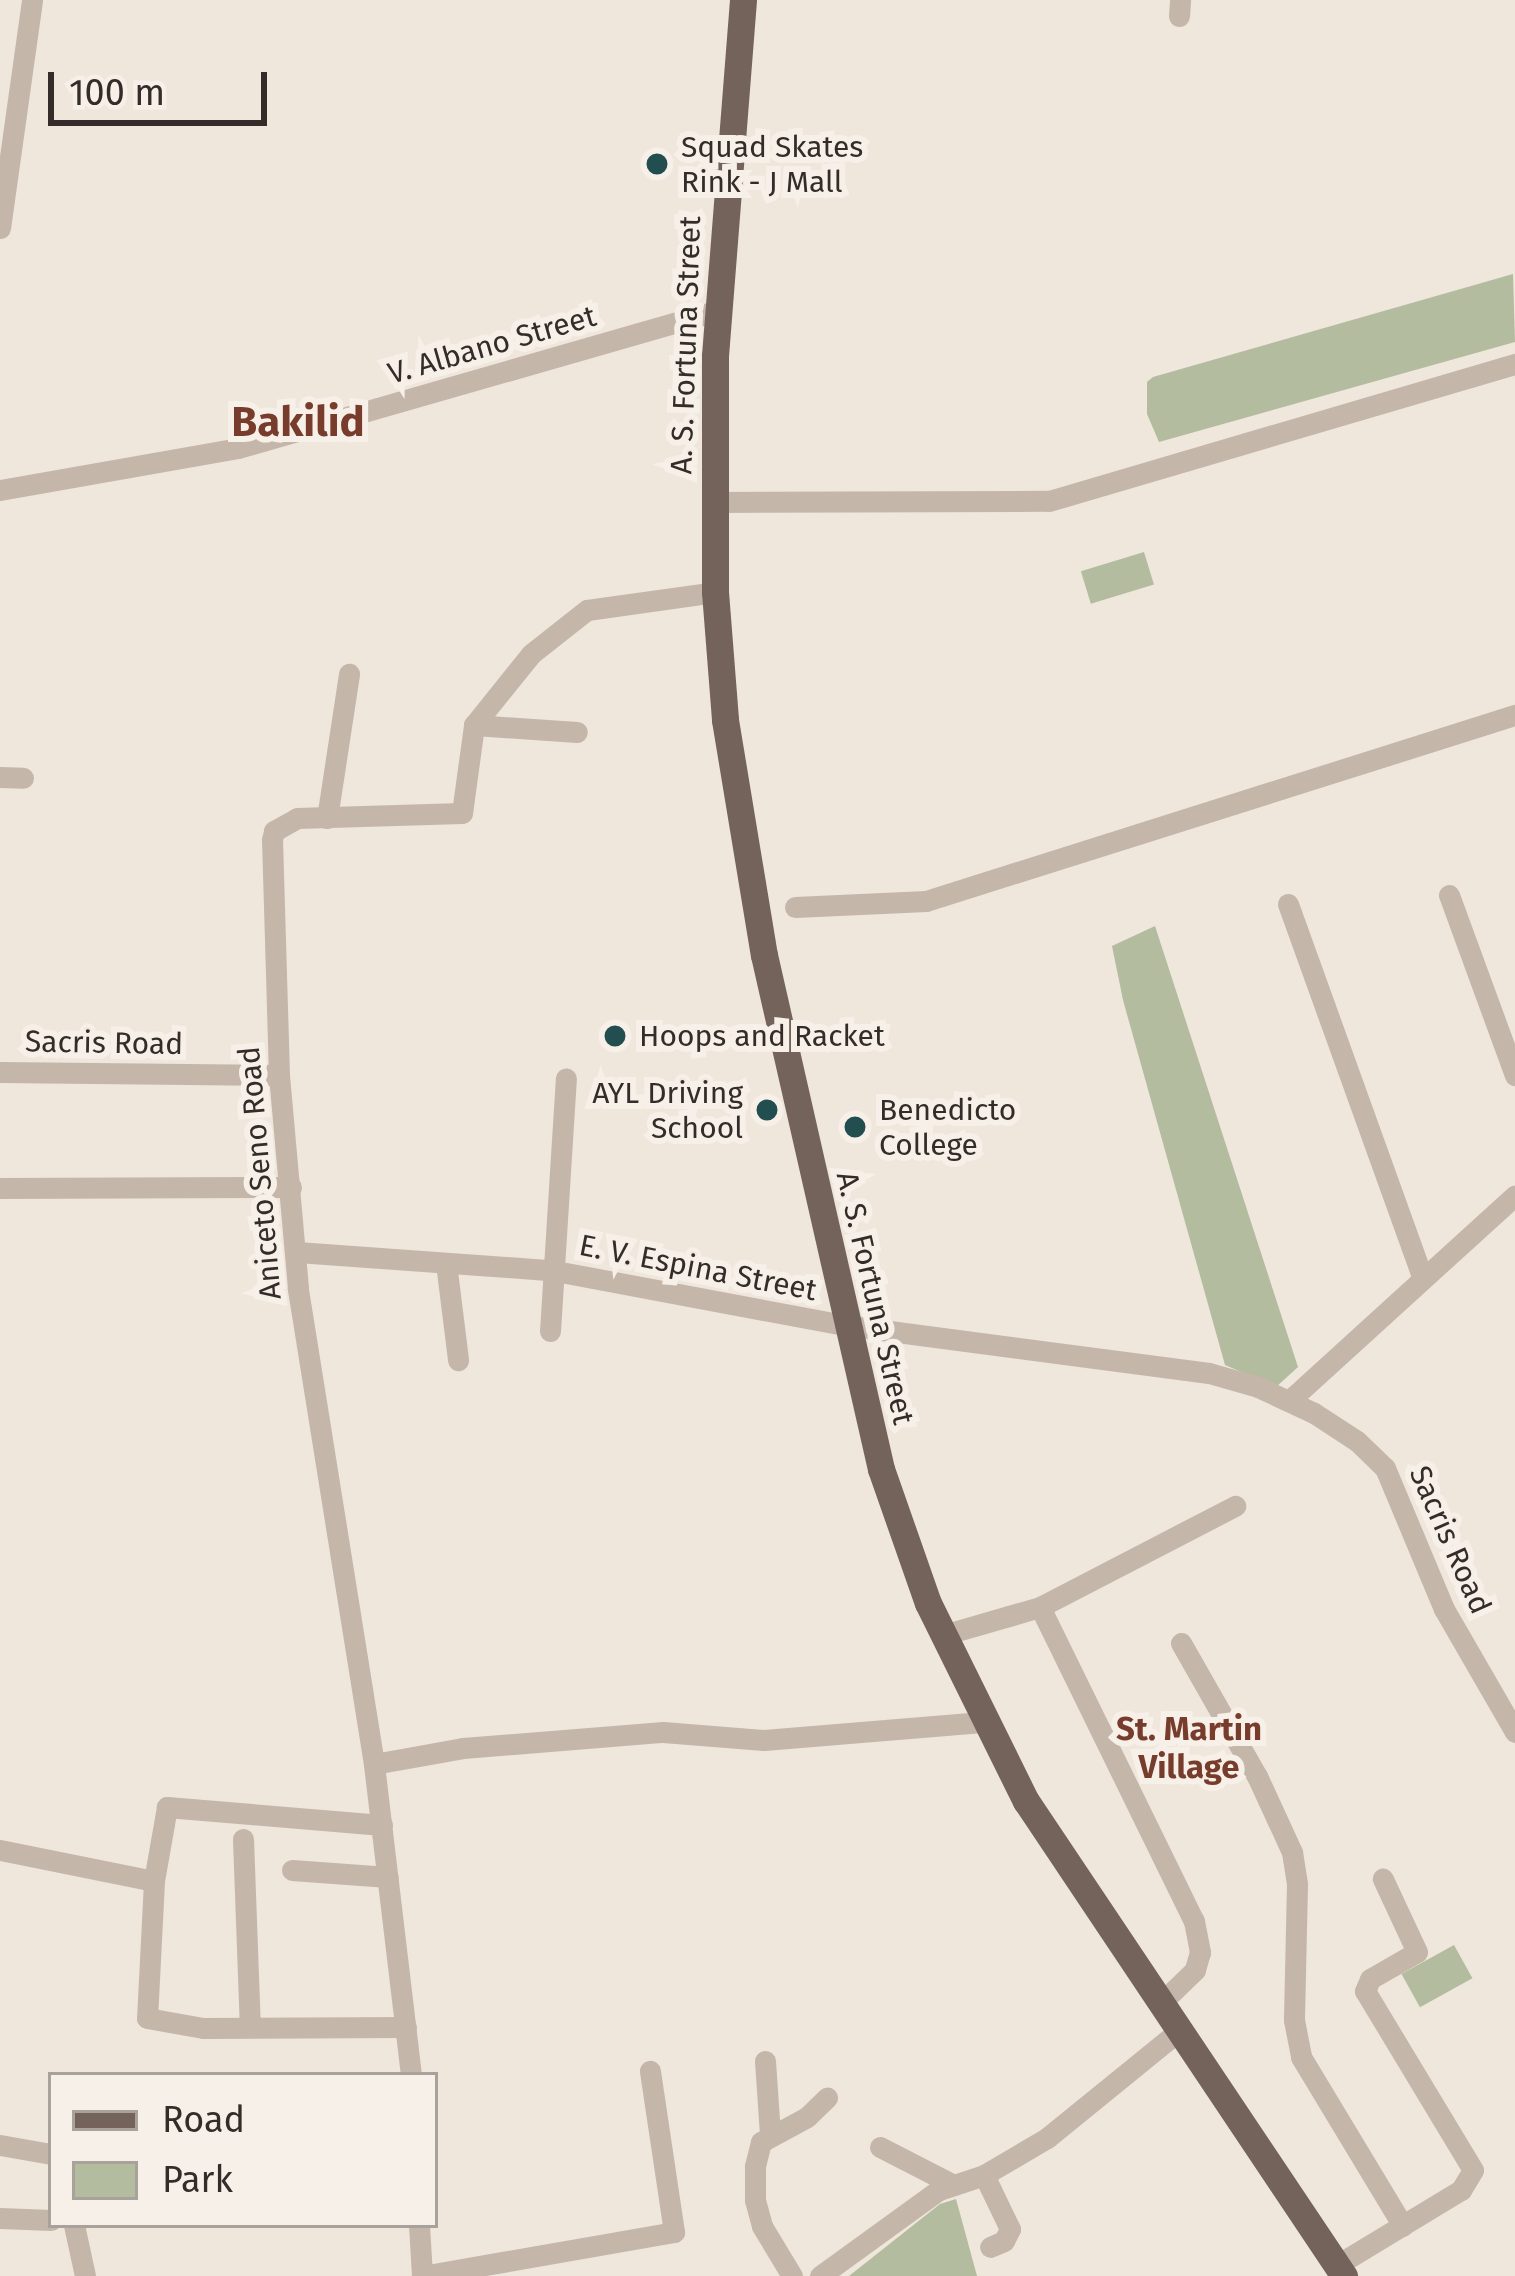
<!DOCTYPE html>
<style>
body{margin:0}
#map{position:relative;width:1515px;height:2276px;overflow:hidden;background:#efe6dc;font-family:"Fira Sans",sans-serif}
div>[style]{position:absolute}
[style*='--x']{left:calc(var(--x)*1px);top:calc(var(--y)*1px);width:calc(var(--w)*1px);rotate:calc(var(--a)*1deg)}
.green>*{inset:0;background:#b3bc9e;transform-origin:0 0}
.minor>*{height:21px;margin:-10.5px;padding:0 10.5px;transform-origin:10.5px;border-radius:10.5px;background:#c5b6aa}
.major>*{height:27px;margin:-13.5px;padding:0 13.5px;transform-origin:13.5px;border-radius:13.5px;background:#74635b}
.dots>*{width:33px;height:33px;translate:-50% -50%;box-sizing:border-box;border:6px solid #f7f0e8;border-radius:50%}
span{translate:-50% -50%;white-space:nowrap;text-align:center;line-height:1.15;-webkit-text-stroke:12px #f7f0e8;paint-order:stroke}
.poi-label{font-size:30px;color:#342c28}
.left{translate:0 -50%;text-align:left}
.right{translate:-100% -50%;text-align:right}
.street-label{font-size:30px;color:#342c28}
.neighbourhood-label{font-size:33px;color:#783c2c;font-weight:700}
.district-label{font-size:42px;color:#783c2c;font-weight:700}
.legend{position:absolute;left:48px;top:2072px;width:390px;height:156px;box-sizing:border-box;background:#f7f0e8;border:3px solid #a9a29b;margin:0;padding:15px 21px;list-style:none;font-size:36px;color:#342c28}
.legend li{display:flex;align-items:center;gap:24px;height:60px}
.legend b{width:60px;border:3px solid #a9a29b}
.scale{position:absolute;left:48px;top:72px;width:219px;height:54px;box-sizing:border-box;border:6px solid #342c28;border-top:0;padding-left:15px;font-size:36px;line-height:42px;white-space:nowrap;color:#342c28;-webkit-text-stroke:9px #f7f0e8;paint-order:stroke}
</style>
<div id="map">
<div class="green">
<div style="clip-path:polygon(1513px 274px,1515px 342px,1159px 442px,1147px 414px,1147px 382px,1153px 377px)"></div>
<div style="left:1144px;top:552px;width:34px;height:66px;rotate:73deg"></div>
<div style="clip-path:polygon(1155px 926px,1298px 1367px,1276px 1387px,1225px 1365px,1123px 1000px,1112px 946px)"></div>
<div style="left:1454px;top:1945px;width:38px;height:60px;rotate:61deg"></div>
<div style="clip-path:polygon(956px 2199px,977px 2276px,849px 2276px,940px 2204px)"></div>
</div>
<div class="minor">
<div style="--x:1179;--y:16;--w:16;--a:-86"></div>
<div style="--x:0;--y:228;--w:230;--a:-82"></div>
<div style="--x:0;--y:490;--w:242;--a:-10"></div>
<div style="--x:238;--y:448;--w:499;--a:-16"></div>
<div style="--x:714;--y:502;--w:335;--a:-0.2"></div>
<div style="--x:1049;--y:501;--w:486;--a:-16.4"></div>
<div style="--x:474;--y:725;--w:103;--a:3.9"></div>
<div style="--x:0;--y:777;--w:23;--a:2"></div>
<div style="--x:327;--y:818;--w:146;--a:-81.3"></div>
<div style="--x:1449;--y:895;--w:192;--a:69.9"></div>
<div style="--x:1288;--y:904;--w:396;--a:70.2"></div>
<div style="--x:795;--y:907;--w:131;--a:-2.6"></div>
<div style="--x:926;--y:901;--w:618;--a:-17.53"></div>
<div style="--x:0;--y:1072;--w:279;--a:0.6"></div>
<div style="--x:0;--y:1188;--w:291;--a:-0.2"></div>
<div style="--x:297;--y:1252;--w:254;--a:4.1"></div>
<div style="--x:550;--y:1270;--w:299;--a:10.6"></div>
<div style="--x:844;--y:1325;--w:368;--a:7.5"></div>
<div style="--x:1209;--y:1373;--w:51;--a:15.9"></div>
<div style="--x:1258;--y:1387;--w:62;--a:24.9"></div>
<div style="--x:1314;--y:1413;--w:51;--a:33.1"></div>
<div style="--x:1357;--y:1441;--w:39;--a:44"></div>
<div style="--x:1385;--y:1468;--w:153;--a:67.3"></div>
<div style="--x:1444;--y:1609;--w:142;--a:60"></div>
<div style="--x:446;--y:1263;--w:98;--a:82.9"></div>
<div style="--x:550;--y:1331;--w:253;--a:-86.4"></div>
<div style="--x:1290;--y:1400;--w:304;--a:-42.3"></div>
<div style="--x:1040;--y:1607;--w:350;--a:63.9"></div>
<div style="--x:1194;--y:1921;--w:32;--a:79"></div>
<div style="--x:1200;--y:1952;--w:19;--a:106"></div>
<div style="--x:1195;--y:1970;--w:46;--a:135.9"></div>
<div style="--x:943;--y:1635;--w:101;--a:-16.1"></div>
<div style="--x:1040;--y:1607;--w:220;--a:-27.4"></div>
<div style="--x:1181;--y:1643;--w:153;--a:60.3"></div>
<div style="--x:1257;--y:1776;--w:84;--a:65.3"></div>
<div style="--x:1292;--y:1852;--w:33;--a:81"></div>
<div style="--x:1297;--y:1885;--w:135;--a:91.3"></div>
<div style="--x:1294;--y:2020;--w:38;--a:79"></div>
<div style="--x:1301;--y:2057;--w:197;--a:58.9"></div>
<div style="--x:374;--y:1764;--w:90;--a:-10.2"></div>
<div style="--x:463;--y:1748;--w:201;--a:-4.6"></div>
<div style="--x:663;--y:1732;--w:101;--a:4.5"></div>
<div style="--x:764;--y:1740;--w:222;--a:-4.7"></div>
<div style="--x:382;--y:1825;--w:216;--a:-175.2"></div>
<div style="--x:167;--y:1807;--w:75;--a:100"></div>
<div style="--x:154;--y:1881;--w:137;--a:92.9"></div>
<div style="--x:147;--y:2018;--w:57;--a:10.1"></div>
<div style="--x:203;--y:2028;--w:203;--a:-0.3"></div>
<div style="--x:243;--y:1839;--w:187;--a:87.9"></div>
<div style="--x:0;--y:1850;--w:157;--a:11.4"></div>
<div style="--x:292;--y:1870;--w:96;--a:4.2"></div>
<div style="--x:765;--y:2061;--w:73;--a:86.1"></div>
<div style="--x:411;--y:2075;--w:313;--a:-96.8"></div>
<div style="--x:374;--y:1764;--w:482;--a:-99.1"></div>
<div style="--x:298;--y:1288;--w:214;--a:-95.1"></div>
<div style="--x:279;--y:1075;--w:235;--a:-91.7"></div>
<div style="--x:272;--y:840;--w:9;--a:-77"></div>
<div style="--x:274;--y:831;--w:26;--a:-29"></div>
<div style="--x:297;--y:818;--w:165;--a:-1.7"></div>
<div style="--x:462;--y:813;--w:89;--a:-82.2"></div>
<div style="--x:474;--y:725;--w:91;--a:-51.2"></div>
<div style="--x:531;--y:654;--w:71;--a:-38.2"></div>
<div style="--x:587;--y:610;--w:129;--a:-8"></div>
<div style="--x:0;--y:2145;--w:52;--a:10"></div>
<div style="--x:880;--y:2147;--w:81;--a:27.2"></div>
<div style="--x:984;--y:2175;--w:60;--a:64.3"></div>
<div style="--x:1010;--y:2229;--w:13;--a:117"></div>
<div style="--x:1004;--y:2241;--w:15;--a:157"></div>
<div style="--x:0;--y:2218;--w:51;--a:2.2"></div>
<div style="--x:74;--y:2225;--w:52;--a:77.8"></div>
<div style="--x:419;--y:2225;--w:51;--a:86.6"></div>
<div style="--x:1337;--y:2265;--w:145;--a:-31.2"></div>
<div style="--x:1461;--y:2190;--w:23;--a:-59"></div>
<div style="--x:1473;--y:2170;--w:209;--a:-121.1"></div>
<div style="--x:1365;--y:1991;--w:13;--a:-67"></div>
<div style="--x:1370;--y:1979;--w:54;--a:-29.9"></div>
<div style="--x:1417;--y:1952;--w:81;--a:-115"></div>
<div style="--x:422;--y:2276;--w:256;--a:-9.9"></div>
<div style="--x:674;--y:2232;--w:163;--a:-98.5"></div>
<div style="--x:792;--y:2276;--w:58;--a:-121"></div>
<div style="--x:762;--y:2226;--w:27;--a:-105"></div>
<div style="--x:755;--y:2200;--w:34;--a:-90"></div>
<div style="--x:755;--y:2166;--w:25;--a:-76"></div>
<div style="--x:761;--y:2142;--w:52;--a:-28.5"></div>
<div style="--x:807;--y:2117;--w:28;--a:-44"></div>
<div style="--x:820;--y:2276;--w:147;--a:-35.9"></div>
<div style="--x:939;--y:2190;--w:47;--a:-18.4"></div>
<div style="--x:984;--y:2175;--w:73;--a:-30.4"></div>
<div style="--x:1047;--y:2138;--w:173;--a:-39.1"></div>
</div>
<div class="major">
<div style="--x:743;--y:0;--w:357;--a:94.5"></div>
<div style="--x:715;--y:356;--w:236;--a:90"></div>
<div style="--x:715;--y:592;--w:128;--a:85.5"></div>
<div style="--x:725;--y:720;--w:238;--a:80.6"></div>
<div style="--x:764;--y:955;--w:527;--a:77.18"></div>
<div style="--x:881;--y:1469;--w:142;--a:70.7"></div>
<div style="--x:928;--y:1603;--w:221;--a:63.7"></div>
<div style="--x:1026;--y:1801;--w:572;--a:56.2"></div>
</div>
<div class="dots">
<div style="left:657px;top:164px;background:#234e50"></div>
<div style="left:615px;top:1036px;background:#234e50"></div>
<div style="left:767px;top:1110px;background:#234e50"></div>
<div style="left:855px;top:1127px;background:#234e50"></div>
</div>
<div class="poi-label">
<span class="left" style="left:681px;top:164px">Squad Skates<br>Rink - J Mall</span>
<span class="left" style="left:639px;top:1036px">Hoops and Racket</span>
<span class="right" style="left:743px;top:1110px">AYL Driving<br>School</span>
<span class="left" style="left:879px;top:1127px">Benedicto<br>College</span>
</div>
<div class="street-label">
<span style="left:492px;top:345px;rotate:-16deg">V. Albano Street</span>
<span style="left:686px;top:345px;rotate:-88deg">A. S. Fortuna Street</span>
<span style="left:104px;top:1043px;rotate:1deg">Sacris Road</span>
<span style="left:260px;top:1173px;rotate:-95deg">Aniceto Seno Road</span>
<span style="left:698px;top:1268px;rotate:11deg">E. V. Espina Street</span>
<span style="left:875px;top:1298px;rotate:77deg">A. S. Fortuna Street</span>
<span style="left:1450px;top:1540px;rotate:66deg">Sacris Road</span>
</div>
<div class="neighbourhood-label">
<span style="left:1189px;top:1749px">St. Martin<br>Village</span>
</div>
<div class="district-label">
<span style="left:298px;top:422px">Bakilid</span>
</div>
<ul class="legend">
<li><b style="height:15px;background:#74635b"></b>Road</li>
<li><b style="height:33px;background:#b3bc9e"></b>Park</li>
</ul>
<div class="scale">100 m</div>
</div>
